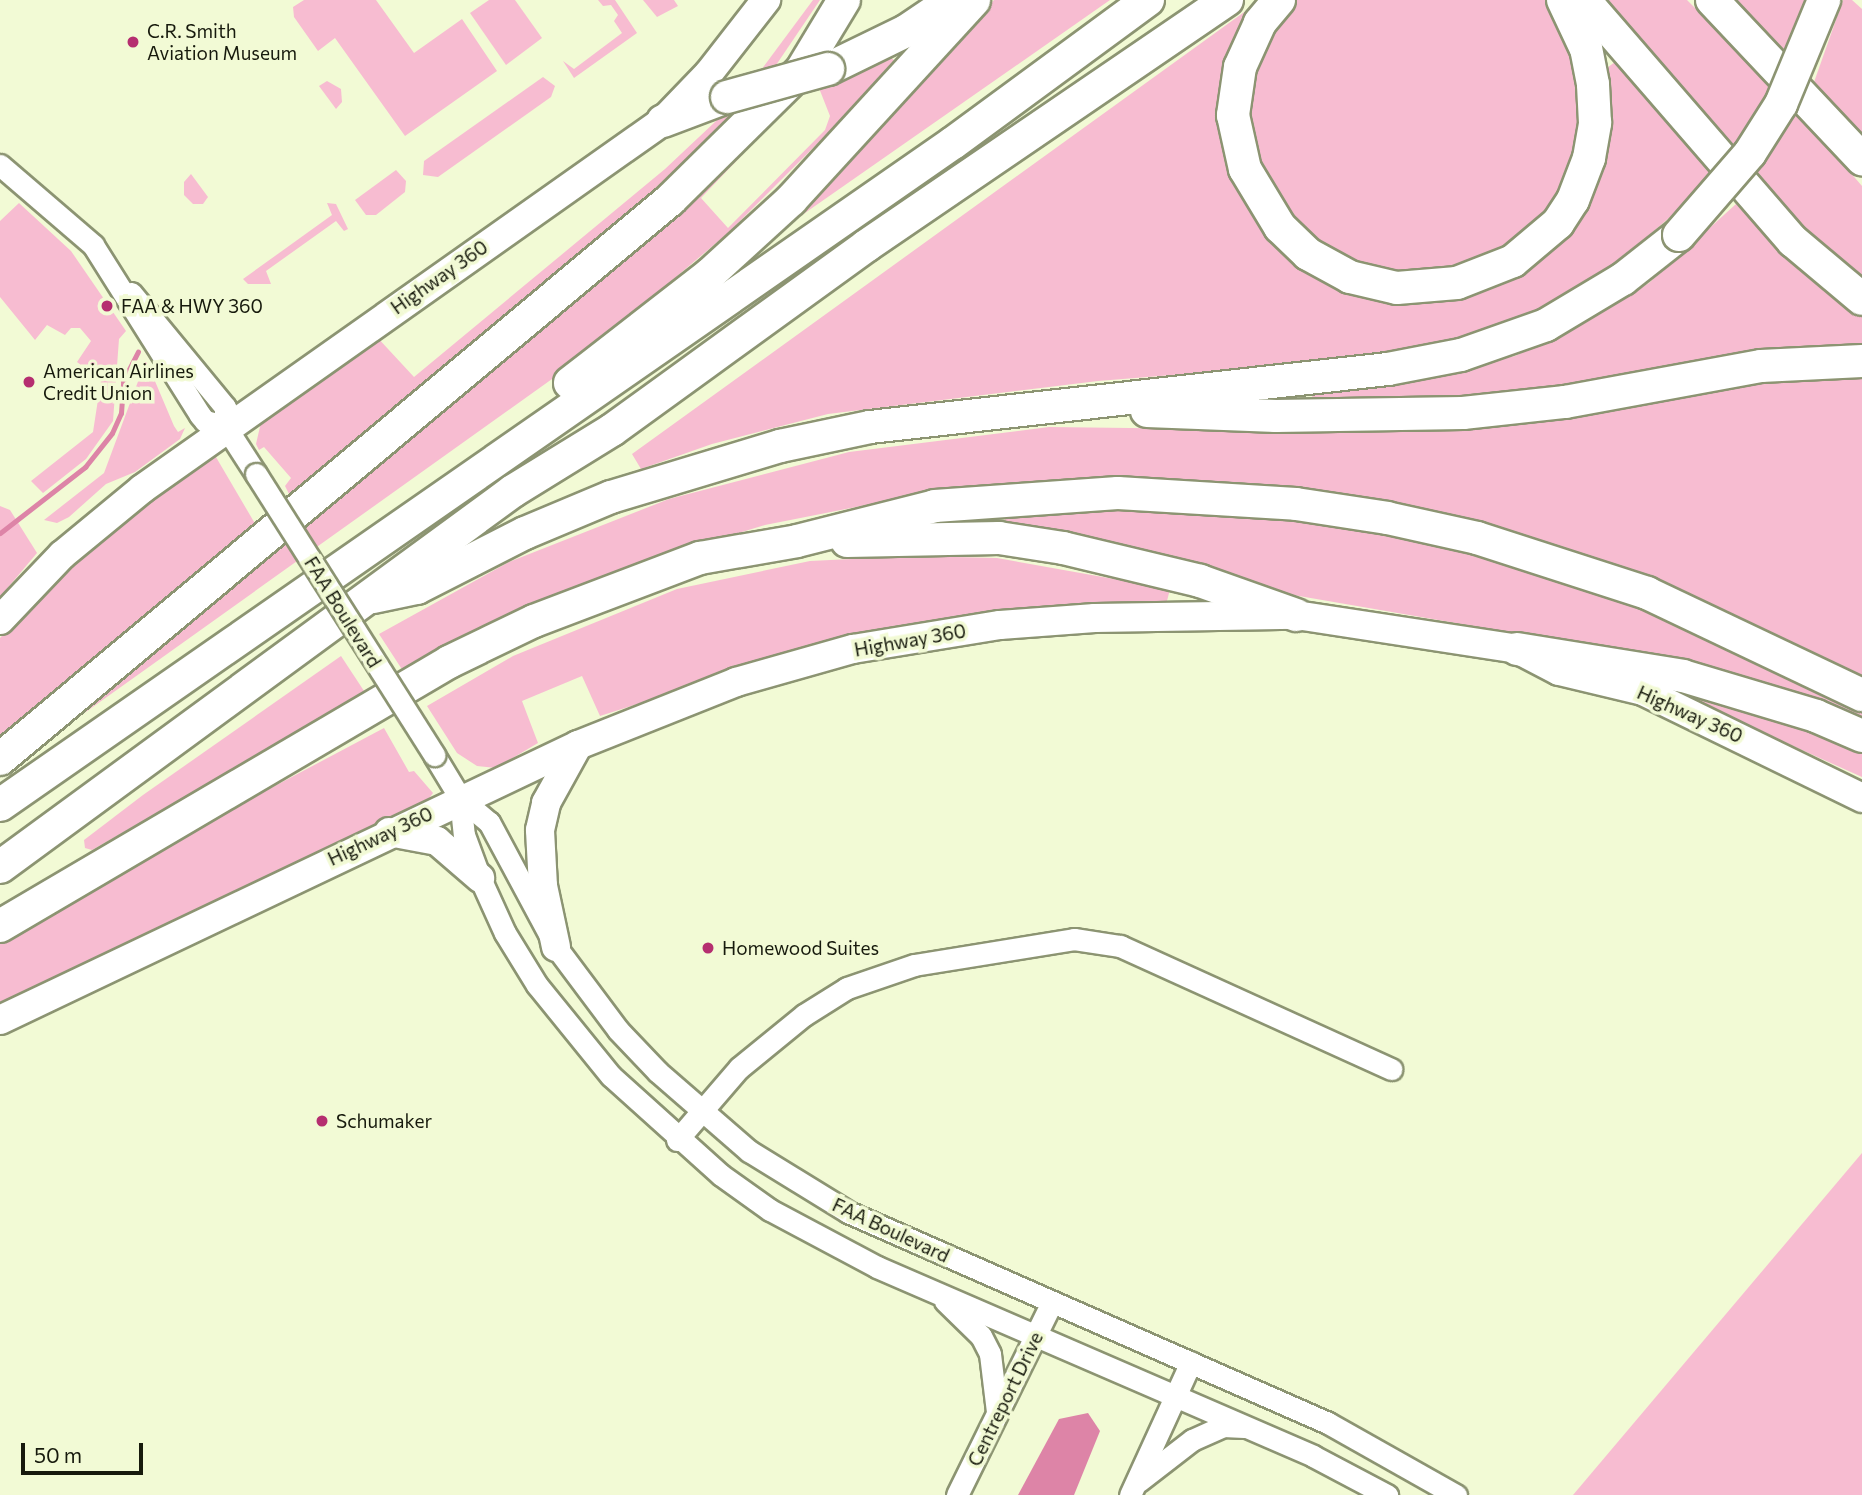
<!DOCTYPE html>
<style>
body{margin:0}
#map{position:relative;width:1862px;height:1495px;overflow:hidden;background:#f2fad5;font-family:Commissioner,sans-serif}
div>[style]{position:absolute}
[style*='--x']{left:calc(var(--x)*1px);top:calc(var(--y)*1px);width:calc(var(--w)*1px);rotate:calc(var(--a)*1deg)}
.green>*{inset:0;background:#f7bcd1}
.water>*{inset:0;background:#dd84a7}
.stream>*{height:5px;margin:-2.5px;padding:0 2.5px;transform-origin:2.5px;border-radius:2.5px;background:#dd84a7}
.roads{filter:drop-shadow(2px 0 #8c9472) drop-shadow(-2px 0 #8c9472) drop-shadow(0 2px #8c9472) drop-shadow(0 -2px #8c9472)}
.minor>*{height:21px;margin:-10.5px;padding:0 10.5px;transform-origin:10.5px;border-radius:10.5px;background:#fff}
.major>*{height:28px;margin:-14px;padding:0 14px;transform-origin:14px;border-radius:14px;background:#fff}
.highway>*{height:32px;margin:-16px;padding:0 16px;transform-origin:16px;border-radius:16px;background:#fff}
.bridges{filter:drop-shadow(2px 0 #8c9472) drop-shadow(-2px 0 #8c9472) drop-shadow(0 2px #8c9472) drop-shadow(0 -2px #8c9472)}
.minor-bridge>*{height:21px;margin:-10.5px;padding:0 10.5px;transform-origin:10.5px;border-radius:10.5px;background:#fff}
.highway-bridge>*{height:32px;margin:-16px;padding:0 16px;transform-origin:16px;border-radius:16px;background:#fff}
.dots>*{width:19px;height:19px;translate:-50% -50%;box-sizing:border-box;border:4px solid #f2fad5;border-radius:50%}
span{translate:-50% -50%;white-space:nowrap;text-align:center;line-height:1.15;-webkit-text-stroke:7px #f2fad5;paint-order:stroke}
.poi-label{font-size:19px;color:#171a0d}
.left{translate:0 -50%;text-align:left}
.street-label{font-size:19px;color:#171a0d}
.scale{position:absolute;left:21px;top:1443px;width:122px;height:32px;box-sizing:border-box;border:4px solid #171a0d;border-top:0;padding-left:9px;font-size:21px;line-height:24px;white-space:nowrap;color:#171a0d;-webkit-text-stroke:5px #f2fad5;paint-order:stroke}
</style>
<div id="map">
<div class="green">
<div style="clip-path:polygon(304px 0,376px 0,414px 53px,462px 19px,497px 71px,405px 136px,335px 38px,318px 51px,294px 17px,293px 7px)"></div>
<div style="clip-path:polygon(489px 0,515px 0,542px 38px,506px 65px,470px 13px)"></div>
<div style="clip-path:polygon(598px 0,615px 0,637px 33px,574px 78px,563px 61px,574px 69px,622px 33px,614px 21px,618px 15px,611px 5px,603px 6px)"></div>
<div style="clip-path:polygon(643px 0,674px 0,678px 6px,657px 17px)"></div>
<div style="clip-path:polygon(813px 0,820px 0,768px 77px,753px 81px)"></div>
<div style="clip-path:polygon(994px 0,1110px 0,742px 257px,900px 103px)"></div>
<div style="clip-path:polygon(1297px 0,1545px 0,1573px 48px,1582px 87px,1581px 140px,1566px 190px,1539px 221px,1491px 259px,1433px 273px,1390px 273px,1333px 253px,1289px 218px,1261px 173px,1249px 116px,1254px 66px,1275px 26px)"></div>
<div style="clip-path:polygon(1595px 0,1687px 0,1776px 89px,1730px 158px)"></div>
<div style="clip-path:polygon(1732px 0,1809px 0,1790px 57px)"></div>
<div style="clip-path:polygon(1843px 0,1852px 0,1862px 9px,1862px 139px,1813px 85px)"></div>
<div style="clip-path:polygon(1247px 10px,1252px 15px,1238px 178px,1384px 297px,1558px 238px,1600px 73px,1615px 62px,1716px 177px,1594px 283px,1506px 326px,1409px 356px,1098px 381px,828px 414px,712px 444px,641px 469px,632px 454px)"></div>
<div style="clip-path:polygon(888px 56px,894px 60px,840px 121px,728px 233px,573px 364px,13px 764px,807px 87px,701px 198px,728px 228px,825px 130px,830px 116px,817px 83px)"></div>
<div style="clip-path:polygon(543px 77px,555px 86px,551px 97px,438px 177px,423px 175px,424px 161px)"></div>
<div style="clip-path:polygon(327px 81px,341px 89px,342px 102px,336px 109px,319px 86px)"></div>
<div style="clip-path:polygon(747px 103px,625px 216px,289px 494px,285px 486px,291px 478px,264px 447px,259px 450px,256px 444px,262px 418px,376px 336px,414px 377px,665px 169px,732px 106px)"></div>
<div style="clip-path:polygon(1797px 111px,1862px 186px,1862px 290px,1749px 184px)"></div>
<div style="clip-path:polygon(396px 170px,406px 181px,405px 192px,376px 215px,366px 215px,355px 200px)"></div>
<div style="clip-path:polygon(191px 174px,208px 197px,203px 204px,193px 204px,184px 195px,184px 182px)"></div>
<div style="clip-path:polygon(19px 203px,71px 251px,126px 331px,119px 339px,113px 421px,86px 459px,43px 493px,31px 481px,93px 432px,101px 380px,77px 362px,91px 341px,80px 328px,71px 328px,65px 335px,47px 325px,35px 340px,0 297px,0 221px)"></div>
<div style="clip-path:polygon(327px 203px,336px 204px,348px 229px,344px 231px,336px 221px,266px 271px,271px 284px,248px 284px,243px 279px,332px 215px)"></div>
<div style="clip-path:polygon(1736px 204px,1769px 239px,1862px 316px,1862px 349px,1509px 395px,1316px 404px,1310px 392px,1328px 394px,1515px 356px,1585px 323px,1649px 283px)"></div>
<div style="clip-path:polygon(146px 360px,174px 426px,178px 432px,185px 428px,180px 439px,135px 472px,106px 484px,69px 517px,57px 523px,44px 520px,104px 473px)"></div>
<div style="clip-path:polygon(1833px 375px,1862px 375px,1862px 681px,1661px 583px,1425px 511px,1248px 485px,1049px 480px,932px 492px,765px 525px,657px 558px,574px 588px,405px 674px,379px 634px,509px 562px,669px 499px,849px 452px,1049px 427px,1379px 431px,1532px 420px,1741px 385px)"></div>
<div style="clip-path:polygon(213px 452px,257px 527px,0 740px,0 638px,60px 572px,130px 510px)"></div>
<div style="clip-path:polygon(0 506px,10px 510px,37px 553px,0 597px)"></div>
<div style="clip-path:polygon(1130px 508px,1278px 516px,1373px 530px,1532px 567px,1650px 609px,1796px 676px,1862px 711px,1862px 725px,1525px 635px,1270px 591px,1007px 532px,1004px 514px)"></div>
<div style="clip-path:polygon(913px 556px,997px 558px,1170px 589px,1167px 601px,1064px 606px,916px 625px,819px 646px,600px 716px,582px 676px,522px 701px,538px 743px,496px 768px,477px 766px,457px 753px,427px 706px,513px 656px,677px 589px,810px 561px)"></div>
<div style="clip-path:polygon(341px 656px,366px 694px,92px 850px,85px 848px,84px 840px,143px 795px)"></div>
<div style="clip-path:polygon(1680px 687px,1862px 746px,1862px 777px,1679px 695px)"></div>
<div style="clip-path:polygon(384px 728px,409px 772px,414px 771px,433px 793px,427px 801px,0 1004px,0 938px,141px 857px)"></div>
<div style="clip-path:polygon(1862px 1153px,1862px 1495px,1573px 1495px)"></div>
</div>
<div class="water">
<div style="clip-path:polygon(1088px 1413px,1100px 1431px,1074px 1495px,1018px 1495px,1059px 1419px)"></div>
</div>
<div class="stream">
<div style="--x:0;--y:533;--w:108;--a:-37.8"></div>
<div style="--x:85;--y:467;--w:43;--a:-51.5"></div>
<div style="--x:112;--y:433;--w:22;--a:-66"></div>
<div style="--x:121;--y:413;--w:32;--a:-86"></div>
<div style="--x:123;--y:381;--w:33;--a:-63"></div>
</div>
<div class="roads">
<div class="minor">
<div style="--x:0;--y:165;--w:123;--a:40.7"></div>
<div style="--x:93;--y:245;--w:201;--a:57.8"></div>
<div style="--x:200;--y:415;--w:8;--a:50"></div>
<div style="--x:205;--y:421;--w:21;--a:14"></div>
<div style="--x:131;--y:293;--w:148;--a:50.5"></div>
<div style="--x:225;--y:407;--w:19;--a:90"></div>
<div style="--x:225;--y:426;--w:57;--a:57.1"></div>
<div style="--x:434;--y:755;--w:50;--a:58.8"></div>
<div style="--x:460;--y:798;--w:38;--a:40"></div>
<div style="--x:489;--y:822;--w:142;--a:61.8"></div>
<div style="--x:556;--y:947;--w:104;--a:53.2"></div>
<div style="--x:618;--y:1030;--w:58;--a:46.4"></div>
<div style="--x:658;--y:1072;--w:121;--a:41"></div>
<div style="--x:749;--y:1151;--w:116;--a:31.6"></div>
<div style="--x:848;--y:1212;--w:524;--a:23.73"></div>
<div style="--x:1328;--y:1423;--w:147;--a:29.4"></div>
<div style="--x:460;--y:798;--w:37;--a:84"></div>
<div style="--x:464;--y:835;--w:46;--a:69.6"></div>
<div style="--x:480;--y:878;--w:60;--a:65.6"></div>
<div style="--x:505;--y:933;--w:61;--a:58.4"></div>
<div style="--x:537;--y:985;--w:117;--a:50.9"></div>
<div style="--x:611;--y:1076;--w:148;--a:42"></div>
<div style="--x:721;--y:1175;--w:60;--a:35.5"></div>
<div style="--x:770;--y:1210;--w:121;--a:28"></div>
<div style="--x:877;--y:1267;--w:475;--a:23.4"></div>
<div style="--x:1313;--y:1456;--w:84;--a:27.8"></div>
<div style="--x:677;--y:1140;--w:95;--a:-49.3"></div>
<div style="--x:739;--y:1068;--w:84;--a:-39.2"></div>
<div style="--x:804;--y:1015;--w:51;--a:-32.1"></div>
<div style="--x:847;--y:988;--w:71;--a:-18.9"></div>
<div style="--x:914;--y:965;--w:162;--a:-9.2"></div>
<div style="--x:1074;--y:939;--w:47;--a:8.7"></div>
<div style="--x:1120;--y:946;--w:298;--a:24.4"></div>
<div style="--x:945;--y:1301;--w:50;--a:44.2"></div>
<div style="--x:981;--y:1336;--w:20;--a:63"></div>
<div style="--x:990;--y:1354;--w:58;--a:83.1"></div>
<div style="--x:1139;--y:1481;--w:67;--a:-37.7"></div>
<div style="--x:1192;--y:1440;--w:34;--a:-24"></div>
<div style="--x:1223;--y:1426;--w:21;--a:3"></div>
<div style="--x:957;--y:1495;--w:215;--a:-63.8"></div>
<div style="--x:1130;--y:1495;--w:146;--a:-65.4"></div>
</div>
<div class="major">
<div style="--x:0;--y:620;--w:90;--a:-46.4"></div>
<div style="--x:62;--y:555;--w:104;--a:-39.5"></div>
<div style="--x:142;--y:489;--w:638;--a:-35.23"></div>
<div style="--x:663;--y:121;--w:66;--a:-46.2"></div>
<div style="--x:709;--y:73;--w:93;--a:-52"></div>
<div style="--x:389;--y:832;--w:49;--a:10.6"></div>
<div style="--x:437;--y:841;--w:57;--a:40.7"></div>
<div style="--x:556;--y:947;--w:62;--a:-102"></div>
<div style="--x:543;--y:886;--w:56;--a:-93.1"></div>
<div style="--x:540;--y:830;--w:28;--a:-77"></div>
<div style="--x:546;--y:803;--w:66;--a:-61.1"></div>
<div style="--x:0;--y:1020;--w:640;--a:-25.44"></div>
<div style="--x:578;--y:745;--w:170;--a:-21.7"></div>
<div style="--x:736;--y:682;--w:122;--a:-15.8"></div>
<div style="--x:853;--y:649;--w:149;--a:-9.3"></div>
<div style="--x:1000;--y:625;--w:95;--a:-4.2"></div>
<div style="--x:1095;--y:618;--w:201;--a:-0.9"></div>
<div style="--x:1296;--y:615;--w:224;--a:8.7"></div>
<div style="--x:1517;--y:649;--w:47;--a:27.6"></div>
<div style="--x:1559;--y:671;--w:86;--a:13.4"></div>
<div style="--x:1643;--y:691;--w:244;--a:26"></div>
</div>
<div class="highway">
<div style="--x:1279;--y:0;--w:30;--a:130"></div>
<div style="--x:1260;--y:23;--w:48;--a:114.4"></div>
<div style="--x:1240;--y:67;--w:49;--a:98.3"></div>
<div style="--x:1233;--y:115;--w:55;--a:77.5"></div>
<div style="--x:1245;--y:169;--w:68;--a:58.9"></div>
<div style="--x:1280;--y:227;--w:39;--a:44"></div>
<div style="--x:1308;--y:254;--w:48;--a:28.7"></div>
<div style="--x:1350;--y:277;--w:48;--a:13.2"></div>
<div style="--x:1397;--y:288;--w:60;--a:-4.8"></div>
<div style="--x:1457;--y:283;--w:60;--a:-21.4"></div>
<div style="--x:1513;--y:261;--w:59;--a:-40.2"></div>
<div style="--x:1558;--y:223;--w:27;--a:-57"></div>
<div style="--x:1573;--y:200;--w:45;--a:-69.1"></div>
<div style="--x:1589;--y:158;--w:36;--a:-80"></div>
<div style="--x:1595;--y:123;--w:39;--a:-93"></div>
<div style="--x:1593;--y:84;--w:36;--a:-101"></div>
<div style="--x:1586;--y:49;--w:54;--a:-115.1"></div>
<div style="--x:1584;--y:0;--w:319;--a:49.1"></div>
<div style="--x:1793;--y:241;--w:90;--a:40"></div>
<div style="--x:1712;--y:0;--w:219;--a:46.7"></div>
<div style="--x:828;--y:69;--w:87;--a:-26"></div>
<div style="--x:906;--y:31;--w:55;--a:-34"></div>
<div style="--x:663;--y:121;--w:68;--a:-20.6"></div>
<div style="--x:570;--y:383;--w:177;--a:-37.9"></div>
<div style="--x:710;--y:274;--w:110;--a:-42.4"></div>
<div style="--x:791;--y:200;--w:271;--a:-47.5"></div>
<div style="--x:1147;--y:411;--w:129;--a:2.2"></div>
<div style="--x:1276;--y:416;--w:187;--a:-0.9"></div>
<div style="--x:1463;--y:413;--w:103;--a:-6.2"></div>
<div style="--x:1565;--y:402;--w:199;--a:-10.4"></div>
<div style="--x:1761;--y:366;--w:101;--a:-2.8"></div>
<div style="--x:847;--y:541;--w:152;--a:-1.1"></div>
<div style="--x:999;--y:538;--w:65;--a:8.9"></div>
<div style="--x:1063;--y:548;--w:141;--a:13.5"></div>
<div style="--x:1200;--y:581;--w:102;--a:19.5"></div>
<div style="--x:373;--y:597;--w:45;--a:-11.6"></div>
<div style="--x:417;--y:588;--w:121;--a:-27"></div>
<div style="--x:525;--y:533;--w:93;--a:-22.7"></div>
<div style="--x:611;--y:497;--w:177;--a:-16.8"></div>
<div style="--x:780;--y:446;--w:92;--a:-11.9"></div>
<div style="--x:870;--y:427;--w:521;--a:-6.39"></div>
<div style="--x:1388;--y:369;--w:74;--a:-10.9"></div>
<div style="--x:1461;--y:355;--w:90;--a:-19.4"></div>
<div style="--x:1546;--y:325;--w:90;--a:-30.9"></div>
<div style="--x:1623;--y:279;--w:71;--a:-38.2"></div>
<div style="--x:1517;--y:649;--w:168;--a:9.2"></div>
<div style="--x:1683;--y:676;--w:139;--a:16.7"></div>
<div style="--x:1816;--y:716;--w:50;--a:23.5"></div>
<div style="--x:0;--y:759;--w:873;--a:-39.84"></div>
<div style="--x:670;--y:200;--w:184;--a:-44.6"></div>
<div style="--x:801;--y:71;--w:83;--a:-58.8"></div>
<div style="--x:0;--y:805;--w:1160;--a:-34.79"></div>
<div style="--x:953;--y:143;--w:242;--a:-36.3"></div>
<div style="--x:0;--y:867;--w:636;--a:-36.24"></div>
<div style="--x:513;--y:491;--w:116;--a:-31.6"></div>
<div style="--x:612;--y:430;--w:314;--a:-35.9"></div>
<div style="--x:866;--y:246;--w:437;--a:-34.3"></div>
<div style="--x:0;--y:926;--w:521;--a:-30.45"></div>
<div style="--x:449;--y:662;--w:94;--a:-25.8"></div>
<div style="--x:534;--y:621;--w:178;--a:-20.8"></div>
<div style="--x:700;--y:558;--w:98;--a:-9.9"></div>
<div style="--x:797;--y:541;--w:142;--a:-14.2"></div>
<div style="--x:935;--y:506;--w:183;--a:-4.1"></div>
<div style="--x:1118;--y:493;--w:178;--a:3.5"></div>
<div style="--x:1296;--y:504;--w:92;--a:8.7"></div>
<div style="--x:1387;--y:518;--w:92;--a:12.5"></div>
<div style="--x:1477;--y:538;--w:179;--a:17.9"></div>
<div style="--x:1647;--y:593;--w:238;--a:25.4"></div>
</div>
</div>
<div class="bridges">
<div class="minor-bridge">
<div style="--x:256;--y:474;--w:333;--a:57.6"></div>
</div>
<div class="highway-bridge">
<div style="--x:727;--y:97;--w:105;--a:-15.5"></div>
<div style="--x:1679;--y:235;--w:108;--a:-49.1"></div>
<div style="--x:1750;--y:153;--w:58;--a:-57.7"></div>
<div style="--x:1781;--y:104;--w:113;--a:-67.5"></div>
</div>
</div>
<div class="dots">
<div style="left:133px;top:42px;background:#b52e70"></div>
<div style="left:107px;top:306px;background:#b52e70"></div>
<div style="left:29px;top:382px;background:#b52e70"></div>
<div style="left:708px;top:948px;background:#b52e70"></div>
<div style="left:322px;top:1121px;background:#b52e70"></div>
</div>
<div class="poi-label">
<span class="left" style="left:147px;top:42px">C.R. Smith<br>Aviation Museum</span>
<span class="left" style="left:121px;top:306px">FAA &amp; HWY 360</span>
<span class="left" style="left:43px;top:382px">American Airlines<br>Credit Union</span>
<span class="left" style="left:722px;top:948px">Homewood Suites</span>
<span class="left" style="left:336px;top:1121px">Schumaker</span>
</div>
<div class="street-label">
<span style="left:439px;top:277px;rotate:-35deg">Highway 360</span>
<span style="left:343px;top:612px;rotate:58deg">FAA Boulevard</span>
<span style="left:910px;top:640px;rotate:-10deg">Highway 360</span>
<span style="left:1690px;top:714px;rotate:24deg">Highway 360</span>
<span style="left:380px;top:836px;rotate:-25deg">Highway 360</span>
<span style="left:891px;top:1230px;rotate:25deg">FAA Boulevard</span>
<span style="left:1005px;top:1399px;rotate:-64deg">Centreport Drive</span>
</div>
<div class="scale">50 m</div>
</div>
